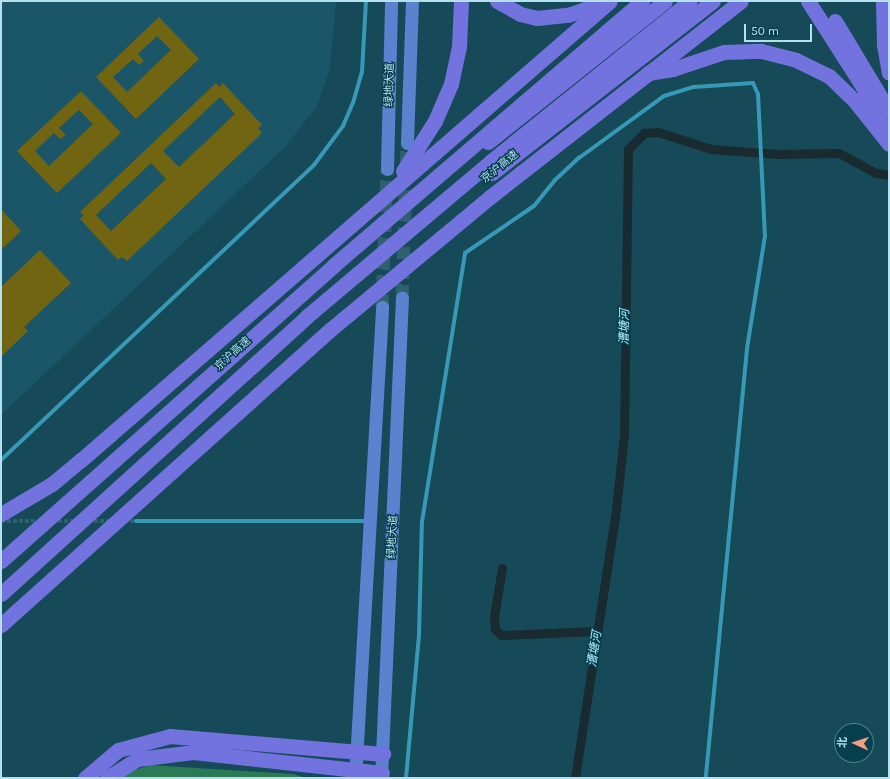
<!DOCTYPE html>
<meta charset="utf-8">
<style>
body{margin:0}
#map{position:relative;width:890px;height:779px;overflow:hidden;background:#164a59;font-family:Karla,"Noto Sans SC",sans-serif}
div>[style]{position:absolute}
[style*='--x']{left:calc(var(--x)*1px);top:calc(var(--y)*1px);width:calc(var(--w)*1px);rotate:calc(var(--a)*1deg)}
.built>*{inset:0;background:#1a5667}
.green>*{inset:0;background:#2a7a55}
.canal>*{height:9px;margin:-4.5px;padding:0 4.5px;transform-origin:4.5px;border-radius:4.5px;background:#192b31}
.building>*{inset:0;background:#716512}
.street-tunnel>*{height:4px;margin-top:-2px;transform-origin:0;background:repeating-linear-gradient(90deg,#2e6070 0 4px,transparent 0 6px)}
.primary-tunnel>*{height:13px;margin-top:-6.5px;transform-origin:0;background:repeating-linear-gradient(90deg,#2e6070 0 13px,transparent 0 19px)}
.street>*{height:4px;margin:-2px;padding:0 2px;transform-origin:2px;border-radius:2px;background:#3799b5}
.primary>*{height:13px;margin:-6.5px;padding:0 6.5px;transform-origin:6.5px;border-radius:6.5px;background:#5a82ce}
.highway>*{height:15px;margin:-7.5px;padding:0 7.5px;transform-origin:7.5px;border-radius:7.5px;background:#7273de}
span{translate:-50% -50%;white-space:nowrap;text-align:center;line-height:1.15;-webkit-text-stroke:3px #073f4e;paint-order:stroke}
.street-label{font-size:11px;color:#b5e0ef}
.water-label{font-size:12px;color:#b0ebff;font-style:italic}
.frame{position:absolute;inset:0;border:2px solid #b5e0ef;pointer-events:none}
.north{position:absolute;left:834px;top:723px;width:40px;height:40px;box-sizing:border-box;background:#073f4e;border:1px solid #4d7f8e;border-radius:50%;rotate:273deg;font-size:11px;font-weight:700;line-height:16px;text-align:center;color:#b5e0ef}
.north::after{content:'';display:block;margin:auto;width:14px;height:18px;background:#f39f82;clip-path:polygon(50% 0,100% 100%,50% 72%,0 100%)}
.scale{position:absolute;left:744px;top:24px;width:68px;height:18px;box-sizing:border-box;border:2px solid #b5e0ef;border-top:0;padding-left:5px;font-size:12px;line-height:14px;white-space:nowrap;color:#b5e0ef;-webkit-text-stroke:3px #073f4e;paint-order:stroke}
</style>
<div id="map">
<div class="built">
<div style="clip-path:polygon(1px 1px,336px 1px,330px 69px,317px 106px,286px 146px,1px 415px)"></div>
</div>
<div class="green">
<div style="clip-path:polygon(150px 765px,293px 774px,306px 778px,122px 778px,123px 774px)"></div>
</div>
<div class="canal">
<div style="--x:502;--y:568;--w:50;--a:99.3"></div>
<div style="--x:494;--y:617;--w:12;--a:85"></div>
<div style="--x:495;--y:629;--w:8;--a:45"></div>
<div style="--x:501;--y:635;--w:95;--a:-2.4"></div>
<div style="--x:575;--y:778;--w:263;--a:-81.3"></div>
<div style="--x:615;--y:518;--w:83;--a:-83.8"></div>
<div style="--x:624;--y:435;--w:286;--a:-89.2"></div>
<div style="--x:628;--y:149;--w:23;--a:-45"></div>
<div style="--x:644;--y:133;--w:14;--a:-4"></div>
<div style="--x:658;--y:132;--w:56;--a:17.8"></div>
<div style="--x:711;--y:149;--w:66;--a:4.3"></div>
<div style="--x:777;--y:154;--w:62;--a:-0.9"></div>
<div style="--x:839;--y:153;--w:42;--a:28.4"></div>
<div style="--x:876;--y:173;--w:13;--a:9"></div>
</div>
<div class="building">
<div style="clip-path:polygon(evenodd,159px 17px,199px 59px,136px 119px,96px 77px,159px 17px,157px 36px,171px 50px,127px 92px,113px 77px,133px 59px,139px 65px,144px 61px,138px 54px,157px 36px)"></div>
<div style="clip-path:polygon(evenodd,216px 83px,219px 87px,223px 83px,262px 125px,258px 128px,262px 133px,127px 261px,122px 257px,118px 260px,80px 219px,84px 215px,80px 212px,216px 83px,220px 97px,235px 114px,179px 167px,163px 151px,220px 97px,216px 83px,151px 163px,166px 179px,111px 231px,96px 215px,151px 163px)"></div>
<div style="clip-path:polygon(evenodd,81px 91px,121px 133px,57px 193px,17px 151px,81px 91px,79px 110px,93px 124px,49px 166px,35px 151px,54px 133px,60px 139px,66px 135px,59px 128px,79px 110px)"></div>
<div style="clip-path:polygon(1px 209px,21px 231px,1px 250px)"></div>
<div style="clip-path:polygon(40px 250px,71px 283px,24px 327px,28px 331px,1px 357px,1px 287px)"></div>
</div>
<div class="street-tunnel">
<div style="--x:1;--y:521;--w:38;--a:0"></div>
<div style="--x:52;--y:521;--w:23;--a:0"></div>
<div style="--x:88;--y:521;--w:23;--a:0"></div>
<div style="--x:124;--y:521;--w:12;--a:0"></div>
</div>
<div class="primary-tunnel">
<div style="--x:402;--y:297;--w:154;--a:-88.1"></div>
<div style="--x:382;--y:307;--w:138;--a:-87.9"></div>
</div>
<div class="street">
<div style="--x:1;--y:460;--w:430;--a:-43.3"></div>
<div style="--x:314;--y:165;--w:49;--a:-53.4"></div>
<div style="--x:343;--y:126;--w:25;--a:-67"></div>
<div style="--x:353;--y:103;--w:32;--a:-74"></div>
<div style="--x:362;--y:72;--w:71;--a:-86.8"></div>
<div style="--x:136;--y:521;--w:233;--a:0"></div>
<div style="--x:406;--y:778;--w:145;--a:-84.8"></div>
<div style="--x:419;--y:634;--w:112;--a:-88.5"></div>
<div style="--x:422;--y:522;--w:272;--a:-80.9"></div>
<div style="--x:465;--y:253;--w:83;--a:-34.3"></div>
<div style="--x:534;--y:206;--w:33;--a:-51"></div>
<div style="--x:555;--y:180;--w:33;--a:-43"></div>
<div style="--x:579;--y:158;--w:105;--a:-36.1"></div>
<div style="--x:664;--y:96;--w:31;--a:-17"></div>
<div style="--x:694;--y:87;--w:59;--a:-3.9"></div>
<div style="--x:753;--y:83;--w:12;--a:66"></div>
<div style="--x:758;--y:94;--w:142;--a:87.2"></div>
<div style="--x:765;--y:236;--w:114;--a:99.1"></div>
<div style="--x:747;--y:349;--w:431;--a:95.5"></div>
</div>
<div class="primary">
<div style="--x:407;--y:143;--w:142;--a:-88"></div>
<div style="--x:387;--y:169;--w:168;--a:-88.6"></div>
<div style="--x:355;--y:778;--w:472;--a:-86.7"></div>
<div style="--x:381;--y:778;--w:481;--a:-87.5"></div>
</div>
<div class="highway">
<div style="--x:497;--y:1;--w:26;--a:29"></div>
<div style="--x:520;--y:14;--w:17;--a:13"></div>
<div style="--x:537;--y:18;--w:31;--a:-6"></div>
<div style="--x:568;--y:15;--w:41;--a:-19.7"></div>
<div style="--x:808;--y:1;--w:102;--a:57.4"></div>
<div style="--x:863;--y:87;--w:42;--a:63.4"></div>
<div style="--x:883;--y:1;--w:44;--a:88.7"></div>
<div style="--x:884;--y:45;--w:28;--a:80"></div>
<div style="--x:835;--y:21;--w:105;--a:59"></div>
<div style="--x:648;--y:73;--w:25;--a:-9"></div>
<div style="--x:673;--y:69;--w:54;--a:-18.4"></div>
<div style="--x:724;--y:52;--w:37;--a:-2"></div>
<div style="--x:761;--y:51;--w:36;--a:14"></div>
<div style="--x:796;--y:60;--w:37;--a:26"></div>
<div style="--x:829;--y:76;--w:35;--a:44"></div>
<div style="--x:854;--y:100;--w:56;--a:51.5"></div>
<div style="--x:488;--y:142;--w:226;--a:-38.5"></div>
<div style="--x:403;--y:171;--w:59;--a:-57.4"></div>
<div style="--x:435;--y:121;--w:40;--a:-66.6"></div>
<div style="--x:451;--y:84;--w:38;--a:-78"></div>
<div style="--x:459;--y:47;--w:46;--a:-87.5"></div>
<div style="--x:492;--y:173;--w:280;--a:-37.9"></div>
<div style="--x:1;--y:514;--w:59;--a:-30.5"></div>
<div style="--x:52;--y:484;--w:38;--a:-40"></div>
<div style="--x:81;--y:460;--w:700;--a:-40.95"></div>
<div style="--x:1;--y:561;--w:446;--a:-41.6"></div>
<div style="--x:334;--y:265;--w:406;--a:-40.6"></div>
<div style="--x:1;--y:594;--w:412;--a:-42.2"></div>
<div style="--x:306;--y:317;--w:242;--a:-40.1"></div>
<div style="--x:491;--y:161;--w:255;--a:-38.8"></div>
<div style="--x:1;--y:625;--w:443;--a:-41.9"></div>
<div style="--x:331;--y:329;--w:207;--a:-39.7"></div>
<div style="--x:490;--y:197;--w:318;--a:-38"></div>
<div style="--x:85;--y:778;--w:43;--a:-40.3"></div>
<div style="--x:118;--y:750;--w:54;--a:-15.1"></div>
<div style="--x:170;--y:736;--w:214;--a:4.8"></div>
<div style="--x:107;--y:778;--w:36;--a:-32"></div>
<div style="--x:137;--y:759;--w:56;--a:-7.1"></div>
<div style="--x:193;--y:752;--w:190;--a:6.3"></div>
</div>
<div class="street-label">
<span style="left:390px;top:85px;rotate:-88deg">绿地大道</span>
<span style="left:500px;top:167px;rotate:-39deg">京沪高速</span>
<span style="left:233px;top:354px;rotate:-42deg">京沪高速</span>
<span style="left:393px;top:537px;rotate:-87deg">绿地大道</span>
</div>
<div class="water-label">
<span style="left:625px;top:327px;rotate:-89deg">漕塘河</span>
<span style="left:595px;top:649px;rotate:-81deg">漕塘河</span>
</div>
<div class="frame"></div>
<div class="north">北</div>
<div class="scale">50 m</div>
</div>
